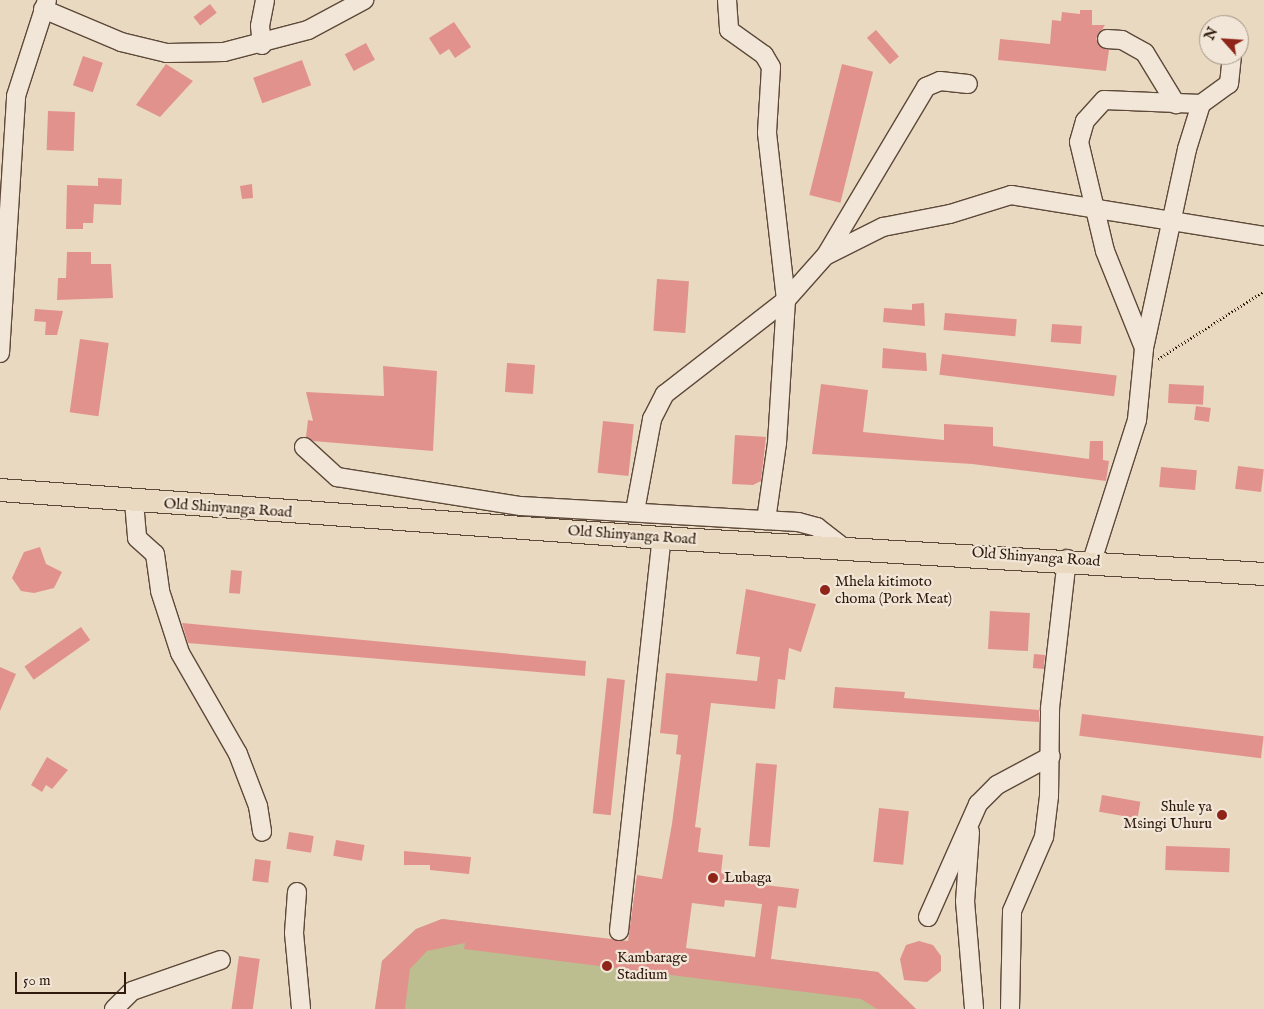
<!DOCTYPE html>
<style>
body{margin:0}
#map{position:relative;width:1264px;height:1009px;overflow:hidden;background:#e9d9c1;font-family:"IM FELL English",serif}
div>[style]{position:absolute}
[style*='--x']{left:calc(var(--x)*1px);top:calc(var(--y)*1px);width:calc(var(--w)*1px);rotate:calc(var(--a)*1deg)}
.green>*{inset:0;background:#bcbe8f}
.building>*{inset:0;background:#e2928d;transform-origin:0 0}
.path>*{height:2.5px;margin-top:-1.25px;transform-origin:0;background:repeating-linear-gradient(90deg,#2e190c 0 1px,transparent 0 3.5px)}
.roads{filter:drop-shadow(1px 0 #5d4939) drop-shadow(-1px 0 #5d4939) drop-shadow(0 1px #5d4939) drop-shadow(0 -1px #5d4939)}
.minor>*{height:18px;margin:-9px;padding:0 9px;transform-origin:9px;border-radius:9px;background:#f1e6d7}
.major>*{height:22px;margin:-11px;padding:0 11px;transform-origin:11px;border-radius:11px;background:#e9d9c1}
.dots>*{width:14px;height:14px;translate:-50% -50%;box-sizing:border-box;border:2px solid #f1e6d7;border-radius:50%}
span{translate:-50% -50%;white-space:nowrap;text-align:center;line-height:1.15;-webkit-text-stroke:4.5px #f1e6d7;paint-order:stroke}
.street-label{font-size:15px;color:#2e190c}
.poi-label{font-size:15px;color:#2e190c}
.left{translate:0 -50%;text-align:left}
.right{translate:-100% -50%;text-align:right}
.north{position:absolute;left:1199px;top:15px;width:50px;height:50px;box-sizing:border-box;background:#f1e6d7;border:1px solid #a39486;border-radius:50%;rotate:296deg;font-size:14px;font-weight:700;line-height:20px;text-align:center;color:#2e190c}
.north::after{content:'';display:block;margin:auto;width:18px;height:22px;background:#8f2418;clip-path:polygon(50% 0,100% 100%,50% 72%,0 100%)}
.scale{position:absolute;left:15px;top:972px;width:111px;height:22px;box-sizing:border-box;border:2px solid #2e190c;border-top:0;padding-left:6px;font-size:15px;line-height:18px;white-space:nowrap;color:#2e190c;-webkit-text-stroke:4px #f1e6d7;paint-order:stroke}
</style>
<div id="map">
<div class="green">
<div style="clip-path:polygon(442px 919px,878px 972px,916px 1009px,375px 1009px,382px 961px,416px 929px)"></div>
</div>
<div class="building">
<div style="left:210px;top:4px;width:11px;height:21px;rotate:52deg"></div>
<div style="clip-path:polygon(1080px 10px,1092px 10px,1092px 25px,1105px 25px,1096px 39px,1109px 50px,1106px 71px,998px 60px,1000px 39px,1050px 44px,1052px 20px,1061px 21px,1062px 12px,1080px 14px)"></div>
<div style="clip-path:polygon(454px 22px,471px 47px,455px 58px,449px 49px,440px 55px,429px 38px)"></div>
<div style="left:876px;top:30px;width:35px;height:12px;rotate:49deg"></div>
<div style="left:366px;top:43px;width:19px;height:24px;rotate:62deg"></div>
<div style="left:83px;top:56px;width:21px;height:31px;rotate:19deg"></div>
<div style="left:302px;top:60px;width:27px;height:52px;rotate:70deg"></div>
<div style="clip-path:polygon(166px 64px,193px 81px,160px 117px,136px 105px)"></div>
<div style="left:842px;top:64px;width:32px;height:135px;rotate:14deg"></div>
<div style="left:48px;top:111px;width:27px;height:39px;rotate:2deg"></div>
<div style="clip-path:polygon(98px 178px,122px 179px,121px 205px,94px 204px,93px 223px,83px 223px,83px 229px,66px 229px,67px 185px,98px 186px)"></div>
<div style="clip-path:polygon(252px 184px,253px 198px,242px 199px,240px 186px)"></div>
<div style="clip-path:polygon(67px 252px,91px 252px,91px 264px,111px 264px,113px 298px,57px 300px,58px 278px,66px 278px)"></div>
<div style="left:657px;top:279px;width:32px;height:52px;rotate:4deg"></div>
<div style="clip-path:polygon(924px 303px,925px 326px,883px 322px,884px 308px,912px 310px,912px 304px)"></div>
<div style="clip-path:polygon(35px 309px,63px 311px,57px 335px,45px 335px,46px 322px,34px 321px)"></div>
<div style="left:945px;top:313px;width:72px;height:17px;rotate:5deg"></div>
<div style="left:1052px;top:324px;width:30px;height:18px;rotate:4deg"></div>
<div style="left:80px;top:339px;width:29px;height:74px;rotate:8deg"></div>
<div style="clip-path:polygon(883px 348px,926px 353px,927px 371px,882px 368px)"></div>
<div style="left:942px;top:354px;width:176px;height:21px;rotate:7deg"></div>
<div style="left:507px;top:363px;width:28px;height:29px;rotate:4deg"></div>
<div style="clip-path:polygon(383px 366px,437px 371px,433px 451px,313px 441px,306px 437px,308px 420px,313px 421px,306px 392px,384px 396px)"></div>
<div style="clip-path:polygon(821px 384px,868px 390px,863px 432px,944px 440px,944px 424px,993px 427px,993px 446px,1089px 459px,1090px 441px,1103px 441px,1103px 460px,1109px 461px,1106px 481px,972px 464px,812px 454px)"></div>
<div style="left:1169px;top:384px;width:35px;height:19px;rotate:3deg"></div>
<div style="left:1196px;top:406px;width:15px;height:14px;rotate:8deg"></div>
<div style="left:603px;top:421px;width:31px;height:52px;rotate:6deg"></div>
<div style="clip-path:polygon(735px 435px,766px 437px,761px 481px,753px 485px,732px 484px)"></div>
<div style="left:1238px;top:466px;width:26px;height:23px;rotate:7deg"></div>
<div style="left:1161px;top:467px;width:36px;height:20px;rotate:5deg"></div>
<div style="clip-path:polygon(40px 547px,46px 564px,62px 572px,54px 588px,34px 593px,21px 591px,12px 578px,24px 552px)"></div>
<div style="left:231px;top:570px;width:11px;height:23px;rotate:5deg"></div>
<div style="clip-path:polygon(evenodd,746px 589px,816px 604px,801px 652px,789px 648px,785px 680px,778px 679px,775px 709px,711px 703px,695px 827px,701px 828px,698px 852px,723px 855px,721px 873px,731px 874px,730px 881px,799px 889px,796px 908px,778px 906px,771px 959px,878px 972px,916px 1009px,877px 1009px,861px 999px,464px 949px,465px 943px,427px 951px,410px 969px,405px 1009px,375px 1009px,382px 961px,416px 929px,442px 919px,628px 941px,637px 875px,662px 879px,672px 824px,681px 755px,676px 754px,678px 735px,660px 733px,666px 673px,757px 681px,760px 657px,736px 654px,746px 589px,725px 900px,762px 904px,755px 957px,686px 948px,692px 903px,724px 907px,725px 900px)"></div>
<div style="left:990px;top:611px;width:40px;height:38px;rotate:3deg"></div>
<div style="clip-path:polygon(182px 623px,586px 661px,585px 676px,188px 643px)"></div>
<div style="left:81px;top:627px;width:16px;height:69px;rotate:55deg"></div>
<div style="left:1034px;top:654px;width:11px;height:14px;rotate:5deg"></div>
<div style="clip-path:polygon(0 667px,16px 674px,0 711px)"></div>
<div style="left:607px;top:678px;width:18px;height:136px;rotate:6deg"></div>
<div style="clip-path:polygon(835px 687px,905px 692px,904px 698px,1039px 710px,1039px 722px,833px 708px)"></div>
<div style="left:1082px;top:714px;width:183px;height:22px;rotate:7deg"></div>
<div style="clip-path:polygon(47px 757px,68px 770px,52px 789px,46px 785px,42px 792px,31px 785px)"></div>
<div style="left:756px;top:763px;width:21px;height:83px;rotate:5deg"></div>
<div style="left:1102px;top:795px;width:39px;height:17px;rotate:10deg"></div>
<div style="left:879px;top:808px;width:30px;height:54px;rotate:6deg"></div>
<div style="left:289px;top:832px;width:25px;height:17px;rotate:9deg"></div>
<div style="left:336px;top:840px;width:29px;height:16px;rotate:10deg"></div>
<div style="left:1166px;top:846px;width:64px;height:24px;rotate:2deg"></div>
<div style="clip-path:polygon(404px 851px,471px 857px,469px 874px,430px 870px,430px 865px,404px 865px)"></div>
<div style="left:255px;top:859px;width:16px;height:22px;rotate:7deg"></div>
<div style="clip-path:polygon(919px 941px,933px 945px,941px 956px,941px 971px,927px 982px,904px 980px,900px 959px,906px 945px)"></div>
<div style="left:239px;top:956px;width:21px;height:54px;rotate:8deg"></div>
</div>
<div class="path">
<div style="--x:1158;--y:359;--w:126;--a:-32.7"></div>
</div>
<div class="roads">
<div class="minor">
<div style="--x:727;--y:0;--w:30;--a:86"></div>
<div style="--x:729;--y:30;--w:43;--a:35.5"></div>
<div style="--x:764;--y:55;--w:14;--a:60"></div>
<div style="--x:771;--y:67;--w:66;--a:93.5"></div>
<div style="--x:767;--y:133;--w:168;--a:83.5"></div>
<div style="--x:786;--y:300;--w:143;--a:93.6"></div>
<div style="--x:777;--y:443;--w:78;--a:98.1"></div>
<div style="--x:43;--y:9;--w:85;--a:22.9"></div>
<div style="--x:121;--y:42;--w:47;--a:13.4"></div>
<div style="--x:167;--y:53;--w:57;--a:-1"></div>
<div style="--x:224;--y:52;--w:87;--a:-14.7"></div>
<div style="--x:308;--y:30;--w:64;--a:-28.2"></div>
<div style="--x:1107;--y:39;--w:15;--a:4"></div>
<div style="--x:1122;--y:40;--w:26;--a:29"></div>
<div style="--x:1145;--y:53;--w:60;--a:58.7"></div>
<div style="--x:262;--y:45;--w:19;--a:-96"></div>
<div style="--x:260;--y:26;--w:26;--a:-79"></div>
<div style="--x:827;--y:255;--w:63;--a:-26.6"></div>
<div style="--x:883;--y:227;--w:68;--a:-11"></div>
<div style="--x:950;--y:214;--w:64;--a:-17.3"></div>
<div style="--x:1011;--y:195;--w:256;--a:9.2"></div>
<div style="--x:1144;--y:348;--w:105;--a:-111.9"></div>
<div style="--x:1105;--y:251;--w:112;--a:-103.4"></div>
<div style="--x:1079;--y:142;--w:22;--a:-74"></div>
<div style="--x:1085;--y:121;--w:28;--a:-48"></div>
<div style="--x:1104;--y:100;--w:97;--a:2.4"></div>
<div style="--x:0;--y:353;--w:257;--a:-86.4"></div>
<div style="--x:16;--y:96;--w:101;--a:-72.1"></div>
<div style="--x:304;--y:447;--w:45;--a:42.3"></div>
<div style="--x:337;--y:477;--w:186;--a:9"></div>
<div style="--x:521;--y:506;--w:277;--a:3.3"></div>
<div style="--x:798;--y:522;--w:20;--a:15"></div>
<div style="--x:817;--y:527;--w:29;--a:38"></div>
<div style="--x:134;--y:502;--w:36;--a:85"></div>
<div style="--x:137;--y:538;--w:24;--a:42"></div>
<div style="--x:155;--y:554;--w:37;--a:82"></div>
<div style="--x:160;--y:591;--w:65;--a:72.1"></div>
<div style="--x:180;--y:653;--w:116;--a:60.1"></div>
<div style="--x:238;--y:754;--w:56;--a:69"></div>
<div style="--x:258;--y:806;--w:26;--a:81"></div>
<div style="--x:635;--y:511;--w:94;--a:-79.5"></div>
<div style="--x:652;--y:419;--w:28;--a:-63"></div>
<div style="--x:665;--y:394;--w:153;--a:-37.8"></div>
<div style="--x:786;--y:300;--w:60;--a:-48.4"></div>
<div style="--x:826;--y:255;--w:196;--a:-59.2"></div>
<div style="--x:926;--y:87;--w:15;--a:-23"></div>
<div style="--x:940;--y:81;--w:28;--a:6"></div>
<div style="--x:1092;--y:561;--w:148;--a:-72.3"></div>
<div style="--x:1137;--y:420;--w:72;--a:-84.4"></div>
<div style="--x:1144;--y:348;--w:204;--a:-77.8"></div>
<div style="--x:1187;--y:149;--w:47;--a:-72.7"></div>
<div style="--x:1201;--y:104;--w:34;--a:-36"></div>
<div style="--x:1229;--y:84;--w:29;--a:-84"></div>
<div style="--x:970;--y:832;--w:69;--a:94.1"></div>
<div style="--x:965;--y:901;--w:108;--a:85.2"></div>
<div style="--x:297;--y:892;--w:41;--a:94.2"></div>
<div style="--x:294;--y:933;--w:76;--a:84.7"></div>
<div style="--x:928;--y:917;--w:124;--a:-66.1"></div>
<div style="--x:978;--y:804;--w:27;--a:-45"></div>
<div style="--x:997;--y:785;--w:61;--a:-28.2"></div>
<div style="--x:619;--y:931;--w:395;--a:-83.8"></div>
<div style="--x:114;--y:1009;--w:25;--a:-45"></div>
<div style="--x:132;--y:991;--w:94;--a:-19.2"></div>
<div style="--x:1010;--y:1009;--w:98;--a:-88.8"></div>
<div style="--x:1012;--y:911;--w:81;--a:-66.6"></div>
<div style="--x:1044;--y:837;--w:41;--a:-83"></div>
<div style="--x:1049;--y:796;--w:88;--a:-89.3"></div>
<div style="--x:1050;--y:708;--w:150;--a:-83.5"></div>
</div>
<div class="major">
<div style="--x:0;--y:490;--w:664;--a:4.15"></div>
<div style="--x:662;--y:538;--w:603;--a:3.42"></div>
</div>
</div>
<div class="dots">
<div style="left:825px;top:590px;background:#8f2418"></div>
<div style="left:1222px;top:815px;background:#8f2418"></div>
<div style="left:713px;top:878px;background:#8f2418"></div>
<div style="left:607px;top:966px;background:#8f2418"></div>
</div>
<div class="street-label">
<span style="left:228px;top:508px;rotate:4deg">Old Shinyanga Road</span>
<span style="left:632px;top:535px;rotate:4deg">Old Shinyanga Road</span>
<span style="left:1036px;top:557px;rotate:4deg">Old Shinyanga Road</span>
</div>
<div class="poi-label">
<span class="left" style="left:835px;top:590px">Mhela kitimoto<br>choma (Pork Meat)</span>
<span class="right" style="left:1212px;top:815px">Shule ya<br>Msingi Uhuru</span>
<span class="left" style="left:724px;top:878px">Lubaga</span>
<span class="left" style="left:617px;top:966px">Kambarage<br>Stadium</span>
</div>
<div class="north">N</div>
<div class="scale">50 m</div>
</div>
